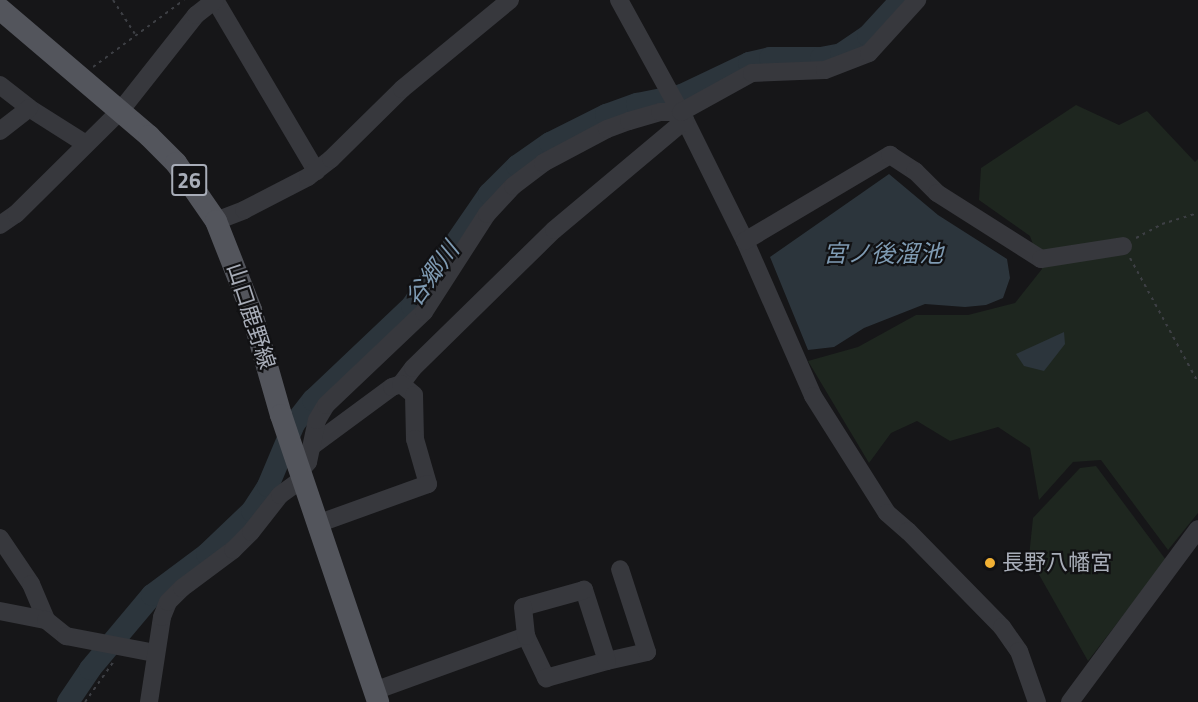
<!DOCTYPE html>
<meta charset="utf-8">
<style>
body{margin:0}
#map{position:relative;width:1198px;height:702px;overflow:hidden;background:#161618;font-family:"Titillium Web","Noto Sans JP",sans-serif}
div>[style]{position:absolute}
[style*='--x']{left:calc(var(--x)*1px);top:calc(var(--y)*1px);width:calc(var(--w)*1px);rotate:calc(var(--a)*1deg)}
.green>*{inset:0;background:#1e261f}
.water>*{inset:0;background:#2c353c}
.river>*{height:22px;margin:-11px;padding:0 11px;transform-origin:11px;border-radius:11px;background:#2c353c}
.path>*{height:2px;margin-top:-1px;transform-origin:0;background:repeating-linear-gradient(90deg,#3d3f44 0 3px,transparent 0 7.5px)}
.minor>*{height:18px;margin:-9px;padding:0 9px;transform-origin:9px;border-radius:9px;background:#37383d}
.major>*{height:22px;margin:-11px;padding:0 11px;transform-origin:11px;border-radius:11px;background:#53555c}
.dots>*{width:16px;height:16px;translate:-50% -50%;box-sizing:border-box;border:3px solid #111113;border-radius:50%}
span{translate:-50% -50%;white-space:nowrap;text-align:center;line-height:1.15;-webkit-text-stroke:4.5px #111113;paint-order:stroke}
.shield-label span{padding:2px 4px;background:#111113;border:2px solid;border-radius:4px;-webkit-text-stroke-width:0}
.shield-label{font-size:21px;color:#a8adb8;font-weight:700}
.street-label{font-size:22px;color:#a8adb8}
.poi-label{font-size:22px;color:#a8adb8}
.left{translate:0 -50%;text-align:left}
.water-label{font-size:24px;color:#7f9bb3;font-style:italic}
</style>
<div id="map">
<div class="green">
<div style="clip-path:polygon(1076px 105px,1119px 125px,1147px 111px,1195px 162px,1198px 159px,1198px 513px,1168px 550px,1101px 460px,1073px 462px,1039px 500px,1030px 448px,998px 427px,950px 441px,917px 421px,891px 433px,869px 463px,808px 361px,858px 347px,916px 315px,968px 315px,1015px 303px,1042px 269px,1030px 236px,979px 200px,981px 168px)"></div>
<div style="clip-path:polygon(1096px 466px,1166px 560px,1088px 661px,1029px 557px,1033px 518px,1080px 468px)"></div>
</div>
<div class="water">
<div style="clip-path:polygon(889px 174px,938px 215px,1007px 259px,1010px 278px,1003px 298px,986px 305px,965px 307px,925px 304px,864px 328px,834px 347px,808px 350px,770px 257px)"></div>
<div style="clip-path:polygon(1064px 332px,1065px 344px,1044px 371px,1024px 366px,1016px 354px)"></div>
</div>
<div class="river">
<div style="--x:68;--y:702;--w:40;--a:-56"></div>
<div style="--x:90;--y:669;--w:97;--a:-50"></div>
<div style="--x:152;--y:595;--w:69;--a:-36.7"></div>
<div style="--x:207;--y:554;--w:62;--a:-43.7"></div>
<div style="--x:252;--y:511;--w:30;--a:-57"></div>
<div style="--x:268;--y:486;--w:67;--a:-67.2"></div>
<div style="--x:294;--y:424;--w:31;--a:-52"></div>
<div style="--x:313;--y:400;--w:137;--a:-43.5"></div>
<div style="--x:412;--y:306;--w:136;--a:-55.5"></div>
<div style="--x:489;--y:194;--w:40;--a:-45"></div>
<div style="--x:517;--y:166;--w:40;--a:-34.9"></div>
<div style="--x:550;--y:143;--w:63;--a:-26.6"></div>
<div style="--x:606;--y:115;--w:33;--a:-20"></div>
<div style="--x:637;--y:104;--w:46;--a:-11.3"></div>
<div style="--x:682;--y:95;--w:74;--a:-25.5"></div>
<div style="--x:749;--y:63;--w:22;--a:-13"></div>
<div style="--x:770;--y:58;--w:51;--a:0"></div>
<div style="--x:821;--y:58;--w:20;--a:-11"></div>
<div style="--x:841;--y:54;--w:32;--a:-34"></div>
<div style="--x:868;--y:36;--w:49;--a:-47.5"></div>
</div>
<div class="path">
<div style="--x:113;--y:0;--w:40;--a:57.1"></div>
<div style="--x:93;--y:67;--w:113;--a:-36.4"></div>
<div style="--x:1136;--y:238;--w:30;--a:-28"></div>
<div style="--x:1162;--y:224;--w:38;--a:-17"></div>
<div style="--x:1130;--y:258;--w:141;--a:61.3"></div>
<div style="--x:85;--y:702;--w:50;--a:-54.7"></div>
</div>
<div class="minor">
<div style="--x:215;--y:0;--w:199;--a:59.4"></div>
<div style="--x:619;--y:0;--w:137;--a:61.2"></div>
<div style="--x:685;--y:120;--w:135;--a:63.6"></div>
<div style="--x:745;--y:241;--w:169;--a:66.3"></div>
<div style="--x:813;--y:396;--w:138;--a:57.7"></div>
<div style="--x:887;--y:513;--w:28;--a:41"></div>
<div style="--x:908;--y:531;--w:134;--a:45.6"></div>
<div style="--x:1002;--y:627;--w:29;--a:55"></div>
<div style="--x:1019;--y:651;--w:54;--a:70.6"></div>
<div style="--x:0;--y:85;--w:37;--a:38"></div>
<div style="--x:29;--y:108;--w:67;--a:32.3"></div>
<div style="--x:0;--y:131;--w:37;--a:-38"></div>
<div style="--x:216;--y:221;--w:30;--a:-21"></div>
<div style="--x:244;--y:210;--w:72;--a:-27.3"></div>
<div style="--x:308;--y:177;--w:29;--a:-38"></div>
<div style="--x:331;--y:159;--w:100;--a:-44.6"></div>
<div style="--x:402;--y:89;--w:140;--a:-39.5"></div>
<div style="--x:0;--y:225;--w:19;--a:-35"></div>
<div style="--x:16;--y:214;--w:148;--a:-44.7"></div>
<div style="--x:121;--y:110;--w:121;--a:-51.7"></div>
<div style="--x:196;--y:15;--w:24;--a:-38"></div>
<div style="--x:745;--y:241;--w:169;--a:-30.7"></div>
<div style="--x:890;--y:155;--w:30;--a:33"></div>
<div style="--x:915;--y:171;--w:31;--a:45"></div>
<div style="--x:937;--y:193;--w:123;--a:32.4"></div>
<div style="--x:1041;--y:259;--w:83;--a:-9"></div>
<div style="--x:401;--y:384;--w:20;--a:-53"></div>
<div style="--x:413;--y:368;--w:197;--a:-44.4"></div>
<div style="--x:554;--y:230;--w:171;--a:-40"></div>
<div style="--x:312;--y:446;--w:99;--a:-36.4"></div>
<div style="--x:392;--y:387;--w:9;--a:-18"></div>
<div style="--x:401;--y:384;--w:17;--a:40"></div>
<div style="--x:414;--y:395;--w:44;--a:88.7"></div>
<div style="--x:415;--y:439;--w:47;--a:73.9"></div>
<div style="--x:428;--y:484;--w:118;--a:160.2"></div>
<div style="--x:300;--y:471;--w:12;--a:-48"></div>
<div style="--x:308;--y:462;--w:43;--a:-77.9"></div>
<div style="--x:317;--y:420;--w:17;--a:-59"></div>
<div style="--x:326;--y:405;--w:135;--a:-43.5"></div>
<div style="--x:424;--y:312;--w:117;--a:-57.3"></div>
<div style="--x:487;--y:214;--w:38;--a:-47"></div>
<div style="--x:513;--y:186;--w:38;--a:-37"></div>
<div style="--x:543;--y:163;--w:72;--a:-28"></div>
<div style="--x:607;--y:129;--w:23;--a:-20"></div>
<div style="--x:629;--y:121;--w:32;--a:-16"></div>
<div style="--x:660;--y:112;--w:21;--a:0"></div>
<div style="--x:681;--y:112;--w:81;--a:-28.8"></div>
<div style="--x:752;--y:73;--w:73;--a:-2.4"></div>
<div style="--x:825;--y:70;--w:47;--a:-21.1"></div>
<div style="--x:869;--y:53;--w:72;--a:-47.8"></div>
<div style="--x:0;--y:538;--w:55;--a:56"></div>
<div style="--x:31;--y:584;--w:39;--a:67"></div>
<div style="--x:0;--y:611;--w:47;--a:11.1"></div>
<div style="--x:46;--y:620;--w:26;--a:39"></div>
<div style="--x:66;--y:636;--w:91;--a:10.8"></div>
<div style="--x:607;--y:661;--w:41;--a:-12.7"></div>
<div style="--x:647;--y:652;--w:87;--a:-108"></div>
<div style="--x:374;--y:691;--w:162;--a:-19.9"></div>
<div style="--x:526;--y:636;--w:47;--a:64.5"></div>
<div style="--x:546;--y:678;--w:63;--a:-15.6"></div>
<div style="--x:607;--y:661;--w:75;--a:-107.9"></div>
<div style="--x:584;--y:590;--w:63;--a:164.4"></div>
<div style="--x:523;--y:607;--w:29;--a:84"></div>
<div style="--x:149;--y:702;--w:86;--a:-81.3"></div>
<div style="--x:162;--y:617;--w:16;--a:-68"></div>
<div style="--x:168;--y:602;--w:20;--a:-45"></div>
<div style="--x:182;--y:588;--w:64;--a:-36.7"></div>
<div style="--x:233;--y:550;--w:25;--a:-45"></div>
<div style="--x:251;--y:532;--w:47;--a:-51.9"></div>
<div style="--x:280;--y:495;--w:27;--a:-36"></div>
<div style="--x:1070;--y:702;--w:215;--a:-53.5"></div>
</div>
<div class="major">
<div style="--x:0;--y:9;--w:196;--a:40.4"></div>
<div style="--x:149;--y:136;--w:38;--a:45"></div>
<div style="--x:176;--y:163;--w:70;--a:55.4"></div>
<div style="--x:216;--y:221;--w:96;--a:68.5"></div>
<div style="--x:251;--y:310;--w:109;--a:74.1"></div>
<div style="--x:281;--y:415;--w:303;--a:71.3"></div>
</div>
<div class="dots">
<div style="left:990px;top:563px;background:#f2b134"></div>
</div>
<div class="shield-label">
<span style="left:189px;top:180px">26</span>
</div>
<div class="street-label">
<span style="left:251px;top:316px;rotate:72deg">山口鹿野線</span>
</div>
<div class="poi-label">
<span class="left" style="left:1002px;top:563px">長野八幡宮</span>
</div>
<div class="water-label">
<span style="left:883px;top:254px">宮ノ後溜池</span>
<span style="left:432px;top:274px;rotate:-54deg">谷郷川</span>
</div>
</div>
